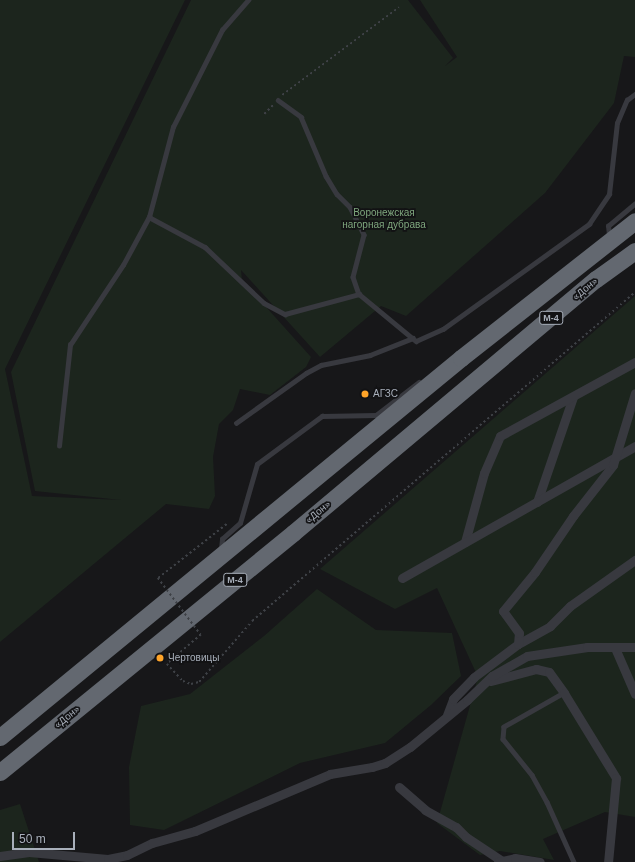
<!DOCTYPE html>
<meta charset="utf-8">
<style>
body{margin:0}
#map{position:relative;width:635px;height:862px;overflow:hidden;background:#171719;font-family:Arial,sans-serif}
div>[style]{position:absolute}
[style*='--x']{left:calc(var(--x)*1px);top:calc(var(--y)*1px);width:calc(var(--w)*1px);rotate:calc(var(--a)*1deg)}
.green>*{inset:0;background:#1c251d}
.path>*{height:1.5px;margin-top:-0.75px;transform-origin:0;background:repeating-linear-gradient(90deg,#3e4146 0 2px,transparent 0 5px)}
.lane>*{height:4.5px;margin:-2.25px;padding:0 2.25px;transform-origin:2.25px;border-radius:2.25px;background:#38393f}
.street>*{height:9px;margin:-4.5px;padding:0 4.5px;transform-origin:4.5px;border-radius:4.5px;background:#38393f}
.highway>*{height:17px;margin:-8.5px;padding:0 8.5px;transform-origin:8.5px;border-radius:8.5px;background:#636870}
.path-bridge>*{height:1.5px;margin-top:-0.75px;transform-origin:0;background:repeating-linear-gradient(90deg,#3e4146 0 2px,transparent 0 5px)}
.dots>*{width:11px;height:11px;translate:-50% -50%;box-sizing:border-box;border:2px solid #121214;border-radius:50%}
span{translate:-50% -50%;white-space:nowrap;text-align:center;line-height:1.15;-webkit-text-stroke:3.5px #121214;paint-order:stroke}
.shield-label span{padding:1px 3px;background:#121214;border:1px solid;border-radius:3px;-webkit-text-stroke-width:0}
.shield-label{font-size:9px;color:#a8afba;font-weight:700}
.park-label{font-size:10px;color:#7fa77e}
.street-label{font-size:10px;color:#a8afba}
.poi-label{font-size:10px;color:#a8afba}
.left{translate:0 -50%;text-align:left}
.scale{position:absolute;left:12px;top:832px;width:63px;height:18px;box-sizing:border-box;border:2px solid #a8afba;border-top:0;padding-left:5px;font-size:12px;line-height:14px;white-space:nowrap;color:#a8afba;-webkit-text-stroke:3px #121214;paint-order:stroke}
</style>
<div id="map">
<div class="green">
<div style="clip-path:polygon(0 0,185px 0,5px 369px,32px 496px,121px 500px,35px 491px,11px 372px,191px 0,408px 0,453px 58px,445px 66px,457px 57px,420px 0,635px 0,635px 57px,624px 56px,614px 103px,545px 193px,406px 316px,381px 306px,320px 357px,241px 270px,242px 280px,311px 357px,306px 367px,270px 395px,240px 389px,233px 410px,219px 424px,213px 457px,215px 496px,209px 509px,166px 504px,0 642px)"></div>
<div style="clip-path:polygon(635px 296px,635px 817px,605px 812px,543px 839px,554px 860px,500px 851px,480px 855px,437px 823px,478px 677px,437px 588px,395px 609px,320px 569px)"></div>
<div style="clip-path:polygon(317px 589px,376px 630px,452px 633px,461px 676px,431px 705px,385px 743px,300px 763px,164px 830px,130px 825px,129px 767px,141px 706px,190px 694px,264px 636px)"></div>
<div style="clip-path:polygon(20px 804px,39px 862px,0 862px,0 810px)"></div>
</div>
<div class="path">
<div style="--x:282;--y:95;--w:146;--a:-36.9"></div>
<div style="--x:264;--y:114;--w:13;--a:-45"></div>
<div style="--x:158;--y:578;--w:89;--a:-38.2"></div>
<div style="--x:201;--y:635;--w:45;--a:139.5"></div>
<div style="--x:167;--y:664;--w:23;--a:47"></div>
<div style="--x:183;--y:681;--w:9;--a:21"></div>
<div style="--x:191;--y:684;--w:8;--a:-14"></div>
<div style="--x:199;--y:682;--w:81;--a:-49"></div>
<div style="--x:252;--y:621;--w:505;--a:-40.66"></div>
</div>
<div class="lane">
<div style="--x:278;--y:100;--w:29;--a:36"></div>
<div style="--x:301;--y:117;--w:64;--a:67"></div>
<div style="--x:326;--y:176;--w:21;--a:59"></div>
<div style="--x:337;--y:194;--w:18;--a:45"></div>
<div style="--x:350;--y:207;--w:31;--a:63"></div>
<div style="--x:364;--y:235;--w:43;--a:104.7"></div>
<div style="--x:353;--y:277;--w:18;--a:71"></div>
<div style="--x:359;--y:294;--w:74;--a:39.5"></div>
<div style="--x:416;--y:341;--w:30;--a:-24"></div>
<div style="--x:443;--y:329;--w:180;--a:-35.7"></div>
<div style="--x:589;--y:224;--w:36;--a:-56"></div>
<div style="--x:609;--y:194;--w:71;--a:-83.6"></div>
<div style="--x:617;--y:123;--w:25;--a:-67"></div>
<div style="--x:627;--y:100;--w:10;--a:-37"></div>
<div style="--x:149;--y:217;--w:64;--a:28.2"></div>
<div style="--x:205;--y:247;--w:81;--a:43.5"></div>
<div style="--x:264;--y:303;--w:24;--a:28"></div>
<div style="--x:285;--y:314;--w:77;--a:-15.1"></div>
<div style="--x:609;--y:235;--w:9;--a:-96"></div>
<div style="--x:608;--y:226;--w:35;--a:-40"></div>
<div style="--x:236;--y:423;--w:86;--a:-35.5"></div>
<div style="--x:306;--y:373;--w:17;--a:-28"></div>
<div style="--x:321;--y:365;--w:50;--a:-11.5"></div>
<div style="--x:370;--y:355;--w:46;--a:-21.6"></div>
<div style="--x:59;--y:446;--w:102;--a:-83.8"></div>
<div style="--x:70;--y:345;--w:96;--a:-56.5"></div>
<div style="--x:123;--y:265;--w:55;--a:-61.6"></div>
<div style="--x:149;--y:217;--w:93;--a:-75.1"></div>
<div style="--x:173;--y:127;--w:109;--a:-63.2"></div>
<div style="--x:222;--y:30;--w:40;--a:-49"></div>
<div style="--x:221;--y:549;--w:10;--a:-84"></div>
<div style="--x:222;--y:539;--w:24;--a:-42"></div>
<div style="--x:240;--y:523;--w:61;--a:-73.9"></div>
<div style="--x:257;--y:464;--w:81;--a:-36.4"></div>
<div style="--x:322;--y:416;--w:54;--a:-1.1"></div>
<div style="--x:376;--y:415;--w:54;--a:-37.5"></div>
<div style="--x:564;--y:693;--w:69;--a:150.5"></div>
<div style="--x:504;--y:727;--w:12;--a:95"></div>
<div style="--x:503;--y:739;--w:46;--a:51.1"></div>
<div style="--x:532;--y:775;--w:31;--a:61"></div>
<div style="--x:547;--y:802;--w:66;--a:65.8"></div>
</div>
<div class="street">
<div style="--x:537;--y:502;--w:111;--a:-71.1"></div>
<div style="--x:465;--y:542;--w:72;--a:-74.6"></div>
<div style="--x:484;--y:473;--w:40;--a:-66.6"></div>
<div style="--x:500;--y:436;--w:154;--a:-28.7"></div>
<div style="--x:402;--y:578;--w:268;--a:-29.5"></div>
<div style="--x:518;--y:644;--w:37;--a:-29"></div>
<div style="--x:550;--y:626;--w:28;--a:-45"></div>
<div style="--x:570;--y:606;--w:80;--a:-35.3"></div>
<div style="--x:615;--y:648;--w:50;--a:66.5"></div>
<div style="--x:491;--y:681;--w:47;--a:-14.9"></div>
<div style="--x:536;--y:669;--w:13;--a:13"></div>
<div style="--x:549;--y:672;--w:26;--a:54"></div>
<div style="--x:564;--y:693;--w:100;--a:58.5"></div>
<div style="--x:616;--y:778;--w:84;--a:95.4"></div>
<div style="--x:447;--y:715;--w:17;--a:-69"></div>
<div style="--x:453;--y:699;--w:30;--a:-46"></div>
<div style="--x:474;--y:677;--w:55;--a:-36.9"></div>
<div style="--x:518;--y:644;--w:11;--a:-85"></div>
<div style="--x:519;--y:633;--w:27;--a:-126"></div>
<div style="--x:503;--y:611;--w:50;--a:-50.6"></div>
<div style="--x:535;--y:572;--w:68;--a:-55.8"></div>
<div style="--x:573;--y:516;--w:65;--a:-51.9"></div>
<div style="--x:613;--y:465;--w:75;--a:-73"></div>
<div style="--x:399;--y:787;--w:35;--a:41"></div>
<div style="--x:425;--y:810;--w:35;--a:29"></div>
<div style="--x:456;--y:827;--w:14;--a:45"></div>
<div style="--x:466;--y:837;--w:43;--a:33.7"></div>
<div style="--x:0;--y:856;--w:29;--a:-8"></div>
<div style="--x:29;--y:852;--w:79;--a:5.1"></div>
<div style="--x:108;--y:859;--w:19;--a:-12"></div>
<div style="--x:127;--y:855;--w:28;--a:-26"></div>
<div style="--x:152;--y:843;--w:45;--a:-15.6"></div>
<div style="--x:195;--y:831;--w:147;--a:-22.9"></div>
<div style="--x:330;--y:774;--w:43;--a:-9.5"></div>
<div style="--x:372;--y:767;--w:14;--a:-17"></div>
<div style="--x:385;--y:763;--w:30;--a:-33"></div>
<div style="--x:410;--y:747;--w:74;--a:-39.5"></div>
<div style="--x:467;--y:700;--w:35;--a:-44"></div>
<div style="--x:492;--y:676;--w:40;--a:-29.7"></div>
<div style="--x:527;--y:656;--w:61;--a:-8.5"></div>
<div style="--x:587;--y:647;--w:48;--a:0"></div>
<div style="--x:498;--y:862;--w:17;--a:-13"></div>
<div style="--x:515;--y:858;--w:25;--a:9"></div>
</div>
<div class="highway">
<div style="--x:0;--y:737;--w:597;--a:-39.42"></div>
<div style="--x:461;--y:358;--w:221;--a:-38.2"></div>
<div style="--x:0;--y:772;--w:378;--a:-39.2"></div>
<div style="--x:293;--y:533;--w:395;--a:-40"></div>
<div style="--x:596;--y:279;--w:48;--a:-35.7"></div>
</div>
<div class="path-bridge">
<div style="--x:158;--y:578;--w:71;--a:53"></div>
</div>
<div class="dots">
<div style="left:365px;top:394px;background:#ffa429"></div>
<div style="left:160px;top:658px;background:#ffa429"></div>
</div>
<div class="shield-label">
<span style="left:551px;top:318px">М-4</span>
<span style="left:235px;top:580px">М-4</span>
</div>
<div class="park-label">
<span style="left:384px;top:218px">Воронежская<br>нагорная дубрава</span>
</div>
<div class="street-label">
<span style="left:585px;top:289px;rotate:-40deg">«Дон»</span>
<span style="left:318px;top:512px;rotate:-40deg">«Дон»</span>
<span style="left:67px;top:717px;rotate:-39deg">«Дон»</span>
</div>
<div class="poi-label">
<span class="left" style="left:373px;top:394px">АГЗС</span>
<span class="left" style="left:168px;top:658px">Чертовицы</span>
</div>
<div class="scale">50 m</div>
</div>
